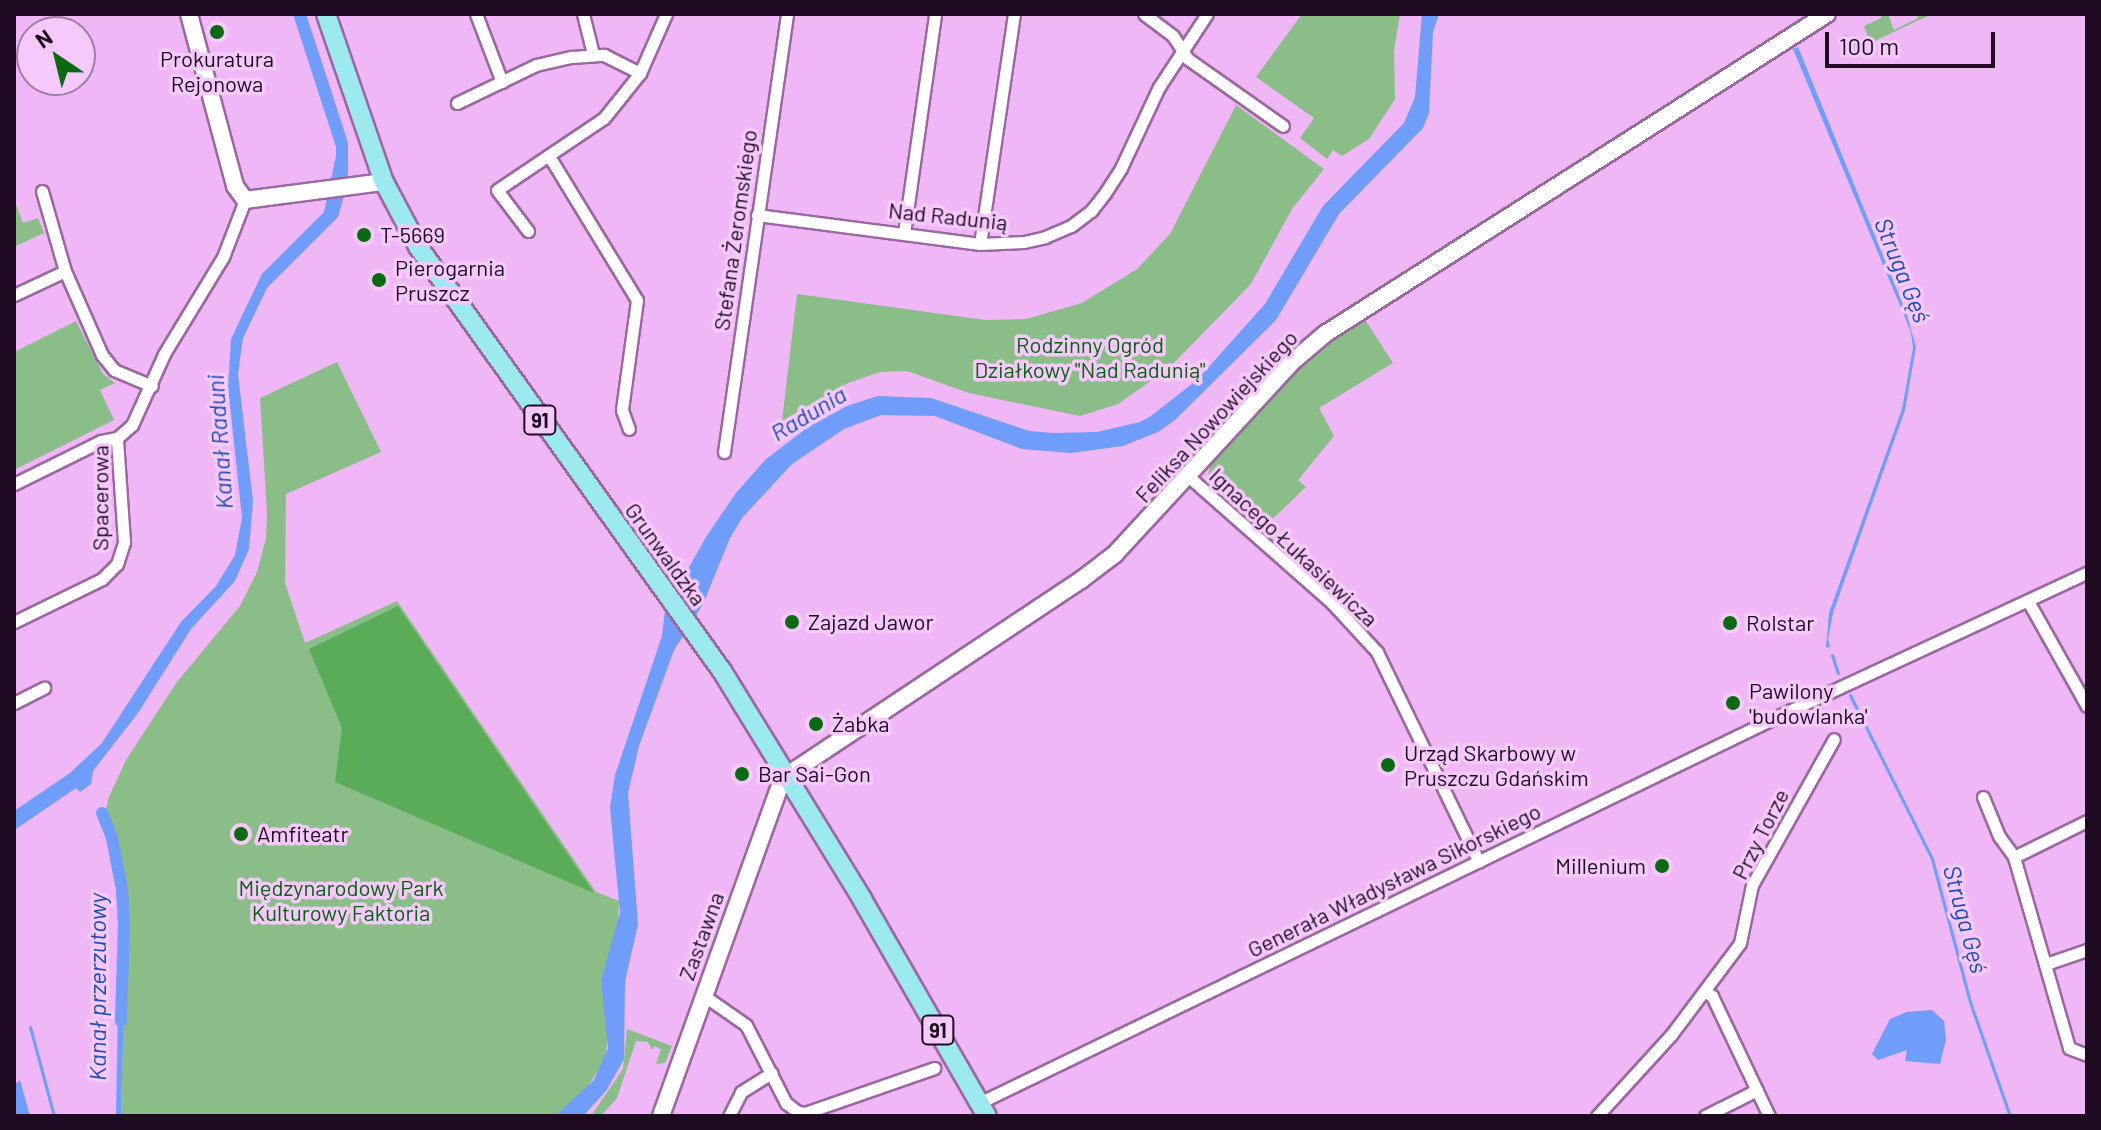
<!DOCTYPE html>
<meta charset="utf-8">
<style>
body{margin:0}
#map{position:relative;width:2101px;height:1130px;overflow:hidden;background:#efb7f5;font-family:Barlow,sans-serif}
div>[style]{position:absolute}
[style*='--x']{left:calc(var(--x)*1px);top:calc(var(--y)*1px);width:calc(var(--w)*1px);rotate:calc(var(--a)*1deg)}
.green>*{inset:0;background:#8bbd88}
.forest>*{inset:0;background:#5bac59}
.water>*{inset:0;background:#709df9}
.stream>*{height:3px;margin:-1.5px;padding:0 1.5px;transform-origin:1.5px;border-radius:1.5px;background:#709df9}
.canal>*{height:12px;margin:-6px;padding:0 6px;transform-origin:6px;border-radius:6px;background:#709df9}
.roads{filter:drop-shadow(2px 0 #9b67a1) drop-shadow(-2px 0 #9b67a1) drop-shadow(0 2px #9b67a1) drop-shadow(0 -2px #9b67a1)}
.street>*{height:11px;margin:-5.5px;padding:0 5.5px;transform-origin:5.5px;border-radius:5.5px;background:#fff}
.secondary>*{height:16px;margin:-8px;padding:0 8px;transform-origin:8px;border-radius:8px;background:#fff}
.primary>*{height:18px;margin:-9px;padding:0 9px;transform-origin:9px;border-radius:9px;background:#9ce9f0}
.dots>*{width:22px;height:22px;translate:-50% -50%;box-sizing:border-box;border:4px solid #f6c9fb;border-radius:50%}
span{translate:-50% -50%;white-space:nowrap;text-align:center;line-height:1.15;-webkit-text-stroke:7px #f6c9fb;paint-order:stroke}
.shield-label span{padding:2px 6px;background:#f6c9fb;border:2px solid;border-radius:6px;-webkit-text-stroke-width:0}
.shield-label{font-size:20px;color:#1e0a21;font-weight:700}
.poi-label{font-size:22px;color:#1e0a21}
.left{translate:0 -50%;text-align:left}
.right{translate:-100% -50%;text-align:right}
.street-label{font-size:22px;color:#1e0a21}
.park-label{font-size:22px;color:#06620e}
.water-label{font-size:24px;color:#1f4cb4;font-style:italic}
.frame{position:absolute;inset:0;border:16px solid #1e0a21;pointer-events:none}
.north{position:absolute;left:16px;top:16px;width:80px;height:80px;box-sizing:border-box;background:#f6c9fb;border:2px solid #a07da4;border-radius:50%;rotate:325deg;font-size:22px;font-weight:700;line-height:32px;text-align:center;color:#1e0a21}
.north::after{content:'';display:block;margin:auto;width:28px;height:36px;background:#0b6912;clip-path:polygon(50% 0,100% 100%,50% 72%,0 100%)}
.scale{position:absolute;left:1825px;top:32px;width:170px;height:36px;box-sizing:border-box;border:4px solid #1e0a21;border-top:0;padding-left:10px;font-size:24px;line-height:28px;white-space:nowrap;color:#1e0a21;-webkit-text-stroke:6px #f6c9fb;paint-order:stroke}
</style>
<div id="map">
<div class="green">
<div style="clip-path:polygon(1302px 14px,1400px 14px,1394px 50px,1395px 99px,1369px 139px,1342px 156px,1333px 150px,1327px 159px,1300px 138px,1314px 118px,1256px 77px)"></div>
<div style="clip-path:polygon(1881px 14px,1888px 14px,1894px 30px,1918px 18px,1917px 14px,1932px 14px,1845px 55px,1841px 48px,1845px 34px,1856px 46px,1869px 40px,1864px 26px,1881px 18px)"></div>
<div style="clip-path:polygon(1236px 105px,1324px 169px,1292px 209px,1251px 284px,1169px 368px,1118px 404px,1080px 416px,969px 393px,907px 371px,880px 372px,848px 383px,782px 421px,797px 294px,985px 320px,1026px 319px,1082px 303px,1137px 269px,1170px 234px)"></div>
<div style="clip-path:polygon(14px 199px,23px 223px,38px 218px,44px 233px,14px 247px)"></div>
<div style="clip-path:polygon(1364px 318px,1393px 363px,1319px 408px,1334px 436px,1298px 480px,1306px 487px,1262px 529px,1216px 490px,1208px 476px,1212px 457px,1305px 360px)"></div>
<div style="clip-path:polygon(76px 321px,103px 374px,115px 383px,100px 390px,114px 420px,14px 470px,14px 352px)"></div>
<div style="clip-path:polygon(337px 362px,381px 452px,286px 494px,285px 583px,305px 643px,397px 601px,596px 892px,619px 901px,618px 926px,601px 980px,608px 1036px,605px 1060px,585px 1091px,555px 1116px,121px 1116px,126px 923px,118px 843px,106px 809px,109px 797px,126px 760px,177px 682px,240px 606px,257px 572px,266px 538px,267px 513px,260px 398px)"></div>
<div style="clip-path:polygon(627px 1029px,672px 1046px,665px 1063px,656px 1064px,661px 1049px,654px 1046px,652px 1050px,648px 1042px,636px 1041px,617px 1098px,601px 1116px,591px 1116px,623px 1069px)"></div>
</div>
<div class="forest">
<div style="clip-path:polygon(398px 606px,594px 893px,335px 782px,342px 728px,309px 649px)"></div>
</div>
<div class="water">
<div style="clip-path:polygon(293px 14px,306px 14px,331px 90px,348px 143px,348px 181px,338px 217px,267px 288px,243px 338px,238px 374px,253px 501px,249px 549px,235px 581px,191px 629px,138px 713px,93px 771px,91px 784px,80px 792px,76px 788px,16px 829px,14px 811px,70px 773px,102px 743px,181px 622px,216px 586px,235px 555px,242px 518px,228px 386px,231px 339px,262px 274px,324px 212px,336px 156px,336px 147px)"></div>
<div style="clip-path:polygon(1422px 14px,1439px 14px,1433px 32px,1429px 113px,1423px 128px,1339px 214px,1276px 320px,1175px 420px,1158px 432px,1123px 446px,1071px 453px,1022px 449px,935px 416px,881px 415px,844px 429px,792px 464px,742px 518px,730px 538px,703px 604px,674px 650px,639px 746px,628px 793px,638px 924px,625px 982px,624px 1059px,606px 1091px,583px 1116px,555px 1116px,594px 1080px,608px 1048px,601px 980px,620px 913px,610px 808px,615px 775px,662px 636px,665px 610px,706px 537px,736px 493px,765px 460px,808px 427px,847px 406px,878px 396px,931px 398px,1029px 431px,1053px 433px,1097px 432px,1140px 422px,1151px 416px,1197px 380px,1265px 304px,1323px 206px,1404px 123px,1415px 97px)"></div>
<div style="clip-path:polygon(1798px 47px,1906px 312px,1916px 347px,1905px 410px,1833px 613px,1828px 639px,1830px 647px,1826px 648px,1829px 613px,1902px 409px,1913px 348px,1911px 332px,1793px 49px)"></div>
<div style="clip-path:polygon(118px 1005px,124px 1006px,121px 1116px,116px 1116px)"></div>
<div style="clip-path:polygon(1932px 1010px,1944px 1021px,1946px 1040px,1940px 1064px,1905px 1061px,1907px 1050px,1878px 1060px,1872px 1054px,1890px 1019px,1907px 1012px)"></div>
<div style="clip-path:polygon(20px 1080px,30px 1116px,14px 1116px,14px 1085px)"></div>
</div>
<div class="stream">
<div style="--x:1832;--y:655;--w:19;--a:72"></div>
<div style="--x:1850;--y:695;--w:183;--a:63.4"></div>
<div style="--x:1932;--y:859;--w:148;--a:75.1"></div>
<div style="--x:1970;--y:1002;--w:121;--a:70.7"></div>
<div style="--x:30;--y:1027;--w:92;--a:74.9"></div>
</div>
<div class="canal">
<div style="--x:102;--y:813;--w:27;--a:68"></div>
<div style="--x:112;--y:838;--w:52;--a:78.9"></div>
<div style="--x:122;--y:889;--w:35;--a:87"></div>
<div style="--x:124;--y:924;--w:97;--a:91.8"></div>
</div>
<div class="roads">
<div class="street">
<div style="--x:476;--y:14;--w:73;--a:69.1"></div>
<div style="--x:583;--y:14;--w:41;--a:76"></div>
<div style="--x:1144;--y:14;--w:36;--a:37"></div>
<div style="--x:1173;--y:36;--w:27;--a:57"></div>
<div style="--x:1188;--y:59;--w:116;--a:35.2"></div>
<div style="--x:457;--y:103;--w:88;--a:-25.7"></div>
<div style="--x:536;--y:65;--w:37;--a:-13"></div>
<div style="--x:572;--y:57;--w:32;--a:-4"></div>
<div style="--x:604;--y:55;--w:40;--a:26.6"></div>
<div style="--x:549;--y:156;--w:169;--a:58.6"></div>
<div style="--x:637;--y:300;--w:111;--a:97.8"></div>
<div style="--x:622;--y:410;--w:20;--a:70"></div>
<div style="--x:42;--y:191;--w:83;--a:74"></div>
<div style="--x:65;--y:271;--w:92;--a:66.2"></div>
<div style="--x:102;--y:355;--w:19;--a:51"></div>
<div style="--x:114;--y:370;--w:41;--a:22.8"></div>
<div style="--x:757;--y:215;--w:225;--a:7.4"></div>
<div style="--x:980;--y:244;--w:44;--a:-2.6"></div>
<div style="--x:1024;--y:242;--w:22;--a:-13"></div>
<div style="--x:1045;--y:237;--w:28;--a:-23"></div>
<div style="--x:1071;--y:226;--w:25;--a:-37"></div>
<div style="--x:1091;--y:211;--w:23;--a:-52"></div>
<div style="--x:1105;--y:193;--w:30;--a:-57"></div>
<div style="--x:1121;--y:168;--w:89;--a:-64.9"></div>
<div style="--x:1159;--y:87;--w:87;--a:-56.7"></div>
<div style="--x:528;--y:231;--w:51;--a:-127.1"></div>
<div style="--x:497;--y:190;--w:129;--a:-33.9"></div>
<div style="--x:604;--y:118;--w:58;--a:-51.3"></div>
<div style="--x:640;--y:73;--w:64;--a:-66.2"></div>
<div style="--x:904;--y:233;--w:221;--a:-81.9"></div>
<div style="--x:980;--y:244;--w:232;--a:-81.6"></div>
<div style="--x:14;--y:295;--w:56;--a:-25.2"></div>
<div style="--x:117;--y:438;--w:20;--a:-41"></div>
<div style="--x:132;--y:425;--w:78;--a:-65.7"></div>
<div style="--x:164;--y:354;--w:114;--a:-58.7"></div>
<div style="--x:223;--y:257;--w:61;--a:-68.9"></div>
<div style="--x:724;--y:452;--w:443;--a:-81.8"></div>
<div style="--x:1188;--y:476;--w:192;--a:41.4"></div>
<div style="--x:1332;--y:603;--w:67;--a:47.4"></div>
<div style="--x:1377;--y:652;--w:233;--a:64.1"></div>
<div style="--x:14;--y:484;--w:97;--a:-26.3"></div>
<div style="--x:101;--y:441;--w:16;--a:-11"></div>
<div style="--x:2028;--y:601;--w:120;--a:60.7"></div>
<div style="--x:14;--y:622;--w:98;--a:-26"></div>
<div style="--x:102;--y:579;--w:21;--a:-45"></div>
<div style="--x:117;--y:564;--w:23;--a:-72"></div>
<div style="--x:124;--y:542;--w:104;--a:-93.9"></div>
<div style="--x:14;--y:703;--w:34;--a:-27"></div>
<div style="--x:1983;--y:797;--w:42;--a:67.7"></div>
<div style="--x:1999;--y:836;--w:26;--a:54"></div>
<div style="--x:2014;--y:857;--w:199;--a:73.9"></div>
<div style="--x:2069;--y:1048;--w:19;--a:21"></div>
<div style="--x:2014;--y:857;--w:81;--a:-26.3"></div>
<div style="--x:2046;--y:964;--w:43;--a:-18.9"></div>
<div style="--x:1705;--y:991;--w:9;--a:36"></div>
<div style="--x:1712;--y:996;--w:133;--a:64.6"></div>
<div style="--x:703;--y:995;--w:52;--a:34.9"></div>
<div style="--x:746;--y:1025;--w:88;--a:62.9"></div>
<div style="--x:786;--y:1103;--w:15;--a:37"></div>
<div style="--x:798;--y:1112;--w:7;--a:8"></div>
<div style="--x:805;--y:1113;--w:137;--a:-19.2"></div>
<div style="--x:979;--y:1103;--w:898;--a:-25.82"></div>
<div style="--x:1787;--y:712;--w:331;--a:-24.9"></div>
<div style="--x:729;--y:1116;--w:27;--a:-63"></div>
<div style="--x:741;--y:1092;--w:36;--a:-32"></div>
<div style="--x:1597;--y:1116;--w:110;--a:-47.6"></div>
<div style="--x:1671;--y:1035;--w:115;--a:-53.1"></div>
<div style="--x:1740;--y:943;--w:59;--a:-78.3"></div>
<div style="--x:1752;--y:885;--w:167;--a:-60.7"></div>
<div style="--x:1705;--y:1116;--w:58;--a:-26.6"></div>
</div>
<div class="secondary">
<div style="--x:189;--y:14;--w:178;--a:75"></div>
<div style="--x:235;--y:186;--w:17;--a:54"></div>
<div style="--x:245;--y:200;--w:140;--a:-7.4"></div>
<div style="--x:661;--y:1116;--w:359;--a:-70.2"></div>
<div style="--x:783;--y:778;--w:358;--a:-33.6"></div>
<div style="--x:1081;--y:580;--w:43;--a:-37.4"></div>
<div style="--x:1115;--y:554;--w:260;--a:-47.3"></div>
<div style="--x:1291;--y:363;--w:45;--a:-40.5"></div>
<div style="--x:1325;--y:334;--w:595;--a:-32.52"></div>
</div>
<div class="primary">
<div style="--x:326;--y:14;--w:178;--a:71"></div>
<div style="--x:384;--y:182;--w:75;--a:62.1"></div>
<div style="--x:419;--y:248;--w:520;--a:54.39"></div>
<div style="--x:722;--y:671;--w:268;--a:58.4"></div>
<div style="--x:862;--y:899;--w:250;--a:60.1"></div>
</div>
</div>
<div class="dots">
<div style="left:217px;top:32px;background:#0b6912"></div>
<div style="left:364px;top:235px;background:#0b6912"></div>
<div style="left:379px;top:280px;background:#0b6912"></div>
<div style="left:792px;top:622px;background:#0b6912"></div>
<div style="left:1730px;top:623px;background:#0b6912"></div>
<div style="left:1733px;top:703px;background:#0b6912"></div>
<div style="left:816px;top:724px;background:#0b6912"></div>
<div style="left:1388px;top:765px;background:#0b6912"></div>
<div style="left:742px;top:774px;background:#0b6912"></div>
<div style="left:241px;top:834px;background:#0b6912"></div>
<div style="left:1662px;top:866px;background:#0b6912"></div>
</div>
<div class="shield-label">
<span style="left:540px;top:420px">91</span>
<span style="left:938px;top:1030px">91</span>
</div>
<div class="poi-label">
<span style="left:217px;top:71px">Prokuratura<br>Rejonowa</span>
<span class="left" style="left:380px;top:235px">T-5669</span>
<span class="left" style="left:395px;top:280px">Pierogarnia<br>Pruszcz</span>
<span class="left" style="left:808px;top:622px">Zajazd Jawor</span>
<span class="left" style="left:1746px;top:623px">Rolstar</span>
<span class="left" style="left:1749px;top:703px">Pawilony<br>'budowlanka'</span>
<span class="left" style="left:832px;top:724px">Żabka</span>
<span class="left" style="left:1404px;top:765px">Urząd Skarbowy w<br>Pruszczu Gdańskim</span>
<span class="left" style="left:758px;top:774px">Bar Sai-Gon</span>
<span class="left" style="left:257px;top:834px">Amfiteatr</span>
<span class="right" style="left:1646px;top:866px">Millenium</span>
</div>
<div class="street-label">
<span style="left:948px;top:216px;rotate:6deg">Nad Radunią</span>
<span style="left:735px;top:230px;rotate:-82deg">Stefana Żeromskiego</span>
<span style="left:1216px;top:416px;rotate:-47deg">Feliksa Nowowiejskiego</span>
<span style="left:100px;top:498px;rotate:-90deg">Spacerowa</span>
<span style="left:1294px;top:547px;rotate:43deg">Ignacego Łukasiewicza</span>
<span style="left:666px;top:554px;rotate:54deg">Grunwaldzka</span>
<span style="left:1760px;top:834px;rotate:-63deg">Przy Torze</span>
<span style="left:1394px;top:880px;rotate:-26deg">Generała Władysława Sikorskiego</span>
<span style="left:701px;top:936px;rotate:-70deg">Zastawna</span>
</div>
<div class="park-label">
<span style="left:1090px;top:357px">Rodzinny Ogród<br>Działkowy "Nad Radunią"</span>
<span style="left:341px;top:900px">Międzynarodowy Park<br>Kulturowy Faktoria</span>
</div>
<div class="water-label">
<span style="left:1903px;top:270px;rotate:68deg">Struga Gęś</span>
<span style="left:808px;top:413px;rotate:-31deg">Radunia</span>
<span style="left:219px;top:442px;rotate:-94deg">Kanał Raduni</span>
<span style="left:1966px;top:919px;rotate:75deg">Struga Gęś</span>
<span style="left:97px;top:987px;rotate:-90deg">Kanał przerzutowy</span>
</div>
<div class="frame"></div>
<div class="north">N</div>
<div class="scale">100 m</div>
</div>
